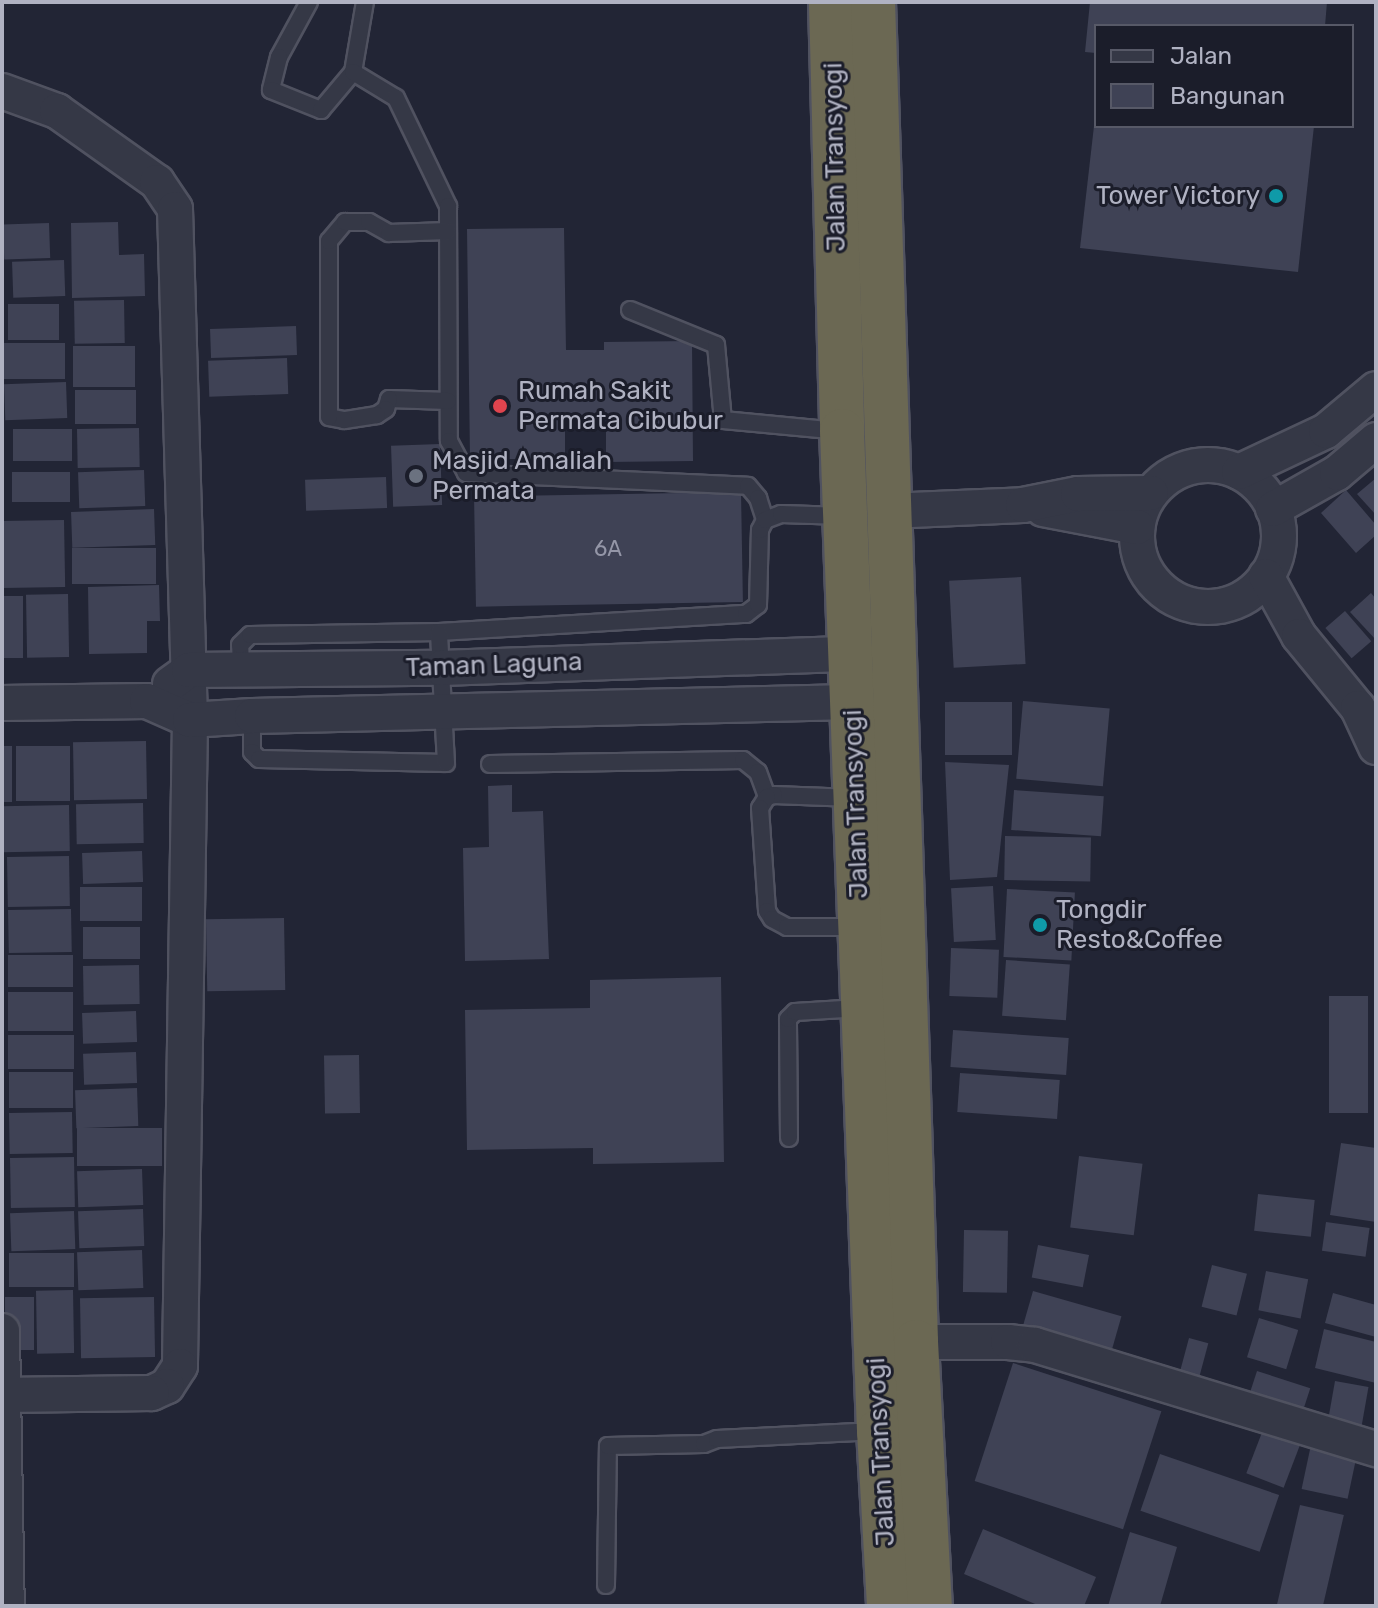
<!DOCTYPE html>
<style>
body{margin:0}
#map{position:relative;width:1378px;height:1608px;overflow:hidden;background:#222535;font-family:Rubik,sans-serif}
div>[style]{position:absolute}
[style*='--x']{left:calc(var(--x)*1px);top:calc(var(--y)*1px);width:calc(var(--w)*1px);rotate:calc(var(--a)*1deg)}
.building>*{inset:0;background:#3f4255;transform-origin:0 0}
.roads{filter:drop-shadow(2px 0 #505260) drop-shadow(-2px 0 #505260) drop-shadow(0 2px #505260) drop-shadow(0 -2px #505260)}
.lane>*{height:16px;margin:-8px;padding:0 8px;transform-origin:8px;border-radius:8px;background:#353846}
.street>*{height:34px;margin:-17px;padding:0 17px;transform-origin:17px;border-radius:17px;background:#353846}
.street>.ring{margin:-17px;padding:0;box-sizing:content-box;background:none;border:34px solid #353846;border-radius:50%}
.highway>*{height:44px;margin:-22px;padding:0 22px;transform-origin:22px;border-radius:22px;background:#6b6853}
.dots>*{width:22px;height:22px;translate:-50% -50%;box-sizing:border-box;border:4px solid #1b1d2a;border-radius:50%}
span{translate:-50% -50%;white-space:nowrap;text-align:center;line-height:1.15;-webkit-text-stroke:6px #1b1d2a;paint-order:stroke}
.number-label{font-size:22px;color:#9496a7}
.number-label span{-webkit-text-stroke-width:0}
.street-label{font-size:26px;color:#b0b2c2}
.poi-label{font-size:26px;color:#b0b2c2}
.right{translate:-100% -50%;text-align:right}
.left{translate:0 -50%;text-align:left}
.frame{position:absolute;inset:0;border:4px solid #b0b2c2;pointer-events:none}
.legend{position:absolute;left:1094px;top:24px;width:260px;height:104px;box-sizing:border-box;background:#1b1d2a;border:2px solid #575967;margin:0;padding:10px 14px;list-style:none;font-size:24px;color:#b0b2c2}
.legend li{display:flex;align-items:center;gap:16px;height:40px}
.legend b{width:40px;border:2px solid #575967}
</style>
<div id="map">
<div class="building">
<div style="clip-path:polygon(1090px 2px,1327px 2px,1325px 26px,1096px 26px,1096px 53px,1085px 52px)"></div>
<div style="clip-path:polygon(1094px 126px,1314px 126px,1298px 272px,1080px 248px)"></div>
<div style="clip-path:polygon(118px 222px,119px 255px,144px 254px,145px 296px,72px 298px,71px 223px)"></div>
<div style="left:49px;top:223px;width:35px;height:46px;rotate:88deg"></div>
<div style="clip-path:polygon(564px 228px,566px 350px,604px 350px,604px 342px,692px 341px,693px 461px,606px 462px,606px 416px,565px 416px,565px 459px,470px 459px,467px 229px)"></div>
<div style="left:64px;top:260px;width:36px;height:52px;rotate:88deg"></div>
<div style="left:124px;top:300px;width:43px;height:50px;rotate:89deg"></div>
<div style="left:59px;top:304px;width:36px;height:51px;rotate:90deg"></div>
<div style="left:296px;top:326px;width:29px;height:86px;rotate:88deg"></div>
<div style="left:65px;top:343px;width:36px;height:62px;rotate:90deg"></div>
<div style="left:135px;top:346px;width:41px;height:62px;rotate:90deg"></div>
<div style="left:287px;top:358px;width:36px;height:79px;rotate:88deg"></div>
<div style="left:66px;top:382px;width:36px;height:62px;rotate:88deg"></div>
<div style="left:136px;top:390px;width:34px;height:61px;rotate:90deg"></div>
<div style="left:139px;top:428px;width:39px;height:62px;rotate:89deg"></div>
<div style="left:72px;top:429px;width:32px;height:59px;rotate:90deg"></div>
<div style="left:440px;top:444px;width:61px;height:49px;rotate:88deg"></div>
<div style="left:144px;top:470px;width:36px;height:66px;rotate:88deg"></div>
<div style="left:70px;top:472px;width:30px;height:58px;rotate:90deg"></div>
<div style="left:386px;top:477px;width:31px;height:81px;rotate:88deg"></div>
<div style="clip-path:polygon(1376px 478px,1376px 515px,1357px 494px)"></div>
<div style="clip-path:polygon(1346px 490px,1376px 525px,1376px 535px,1356px 553px,1321px 513px)"></div>
<div style="left:741px;top:492px;width:110px;height:267px;rotate:89deg"></div>
<div style="left:154px;top:509px;width:36px;height:83px;rotate:88deg"></div>
<div style="left:64px;top:520px;width:67px;height:62px;rotate:89deg"></div>
<div style="left:156px;top:548px;width:36px;height:84px;rotate:90deg"></div>
<div style="left:1021px;top:577px;width:87px;height:72px;rotate:87deg"></div>
<div style="clip-path:polygon(159px 585px,160px 621px,147px 621px,147px 653px,89px 654px,88px 587px)"></div>
<div style="clip-path:polygon(1371px 593px,1376px 599px,1376px 640px,1350px 612px)"></div>
<div style="left:68px;top:594px;width:63px;height:42px;rotate:89deg"></div>
<div style="left:2px;top:596px;width:21px;height:62px"></div>
<div style="left:1345px;top:611px;width:40px;height:26px;rotate:49deg"></div>
<div style="left:1023px;top:701px;width:87px;height:78px;rotate:5deg"></div>
<div style="left:945px;top:702px;width:67px;height:53px"></div>
<div style="left:146px;top:741px;width:58px;height:73px;rotate:89deg"></div>
<div style="left:2px;top:746px;width:10px;height:56px"></div>
<div style="left:70px;top:746px;width:55px;height:54px;rotate:90deg"></div>
<div style="clip-path:polygon(945px 762px,1009px 765px,997px 877px,950px 880px)"></div>
<div style="clip-path:polygon(512px 785px,512px 812px,543px 811px,549px 959px,465px 961px,463px 848px,489px 847px,488px 786px)"></div>
<div style="left:1014px;top:790px;width:90px;height:40px;rotate:4deg"></div>
<div style="left:143px;top:803px;width:40px;height:67px;rotate:89deg"></div>
<div style="left:69px;top:805px;width:46px;height:67px;rotate:89deg"></div>
<div style="left:1005px;top:836px;width:86px;height:44px;rotate:1deg"></div>
<div style="left:142px;top:851px;width:31px;height:60px;rotate:88deg"></div>
<div style="left:69px;top:856px;width:50px;height:62px;rotate:89deg"></div>
<div style="left:993px;top:886px;width:54px;height:42px;rotate:87deg"></div>
<div style="left:142px;top:887px;width:34px;height:62px;rotate:90deg"></div>
<div style="left:1007px;top:889px;width:68px;height:68px;rotate:3deg"></div>
<div style="left:71px;top:909px;width:43px;height:63px;rotate:89deg"></div>
<div style="left:284px;top:918px;width:72px;height:78px;rotate:89deg"></div>
<div style="left:140px;top:927px;width:32px;height:57px;rotate:90deg"></div>
<div style="left:951px;top:948px;width:48px;height:48px;rotate:2deg"></div>
<div style="left:73px;top:955px;width:32px;height:65px;rotate:90deg"></div>
<div style="left:1006px;top:960px;width:64px;height:56px;rotate:4deg"></div>
<div style="left:139px;top:965px;width:39px;height:56px;rotate:89deg"></div>
<div style="clip-path:polygon(721px 977px,724px 1162px,593px 1164px,593px 1148px,467px 1150px,465px 1010px,590px 1008px,590px 980px)"></div>
<div style="left:73px;top:992px;width:39px;height:65px;rotate:90deg"></div>
<div style="left:1329px;top:996px;width:39px;height:117px"></div>
<div style="left:136px;top:1011px;width:31px;height:54px;rotate:88deg"></div>
<div style="left:953px;top:1030px;width:116px;height:37px;rotate:4deg"></div>
<div style="left:74px;top:1035px;width:34px;height:66px;rotate:90deg"></div>
<div style="left:136px;top:1052px;width:31px;height:53px;rotate:88deg"></div>
<div style="left:359px;top:1055px;width:58px;height:35px;rotate:89deg"></div>
<div style="left:73px;top:1072px;width:36px;height:64px;rotate:90deg"></div>
<div style="left:960px;top:1073px;width:100px;height:39px;rotate:4deg"></div>
<div style="left:137px;top:1088px;width:38px;height:62px;rotate:88deg"></div>
<div style="left:72px;top:1112px;width:41px;height:63px;rotate:89deg"></div>
<div style="left:162px;top:1128px;width:38px;height:85px;rotate:90deg"></div>
<div style="clip-path:polygon(1341px 1143px,1376px 1148px,1376px 1222px,1330px 1215px)"></div>
<div style="left:1079px;top:1156px;width:64px;height:72px;rotate:7deg"></div>
<div style="left:74px;top:1157px;width:50px;height:64px;rotate:89deg"></div>
<div style="left:142px;top:1169px;width:36px;height:65px;rotate:88deg"></div>
<div style="left:1258px;top:1194px;width:57px;height:37px;rotate:6deg"></div>
<div style="left:143px;top:1209px;width:37px;height:65px;rotate:88deg"></div>
<div style="left:74px;top:1211px;width:38px;height:64px;rotate:88deg"></div>
<div style="left:1326px;top:1222px;width:44px;height:29px;rotate:8deg"></div>
<div style="left:964px;top:1230px;width:44px;height:62px;rotate:1deg"></div>
<div style="left:1038px;top:1245px;width:52px;height:33px;rotate:11deg"></div>
<div style="left:142px;top:1250px;width:38px;height:65px;rotate:88deg"></div>
<div style="left:74px;top:1253px;width:34px;height:65px;rotate:90deg"></div>
<div style="left:1212px;top:1265px;width:36px;height:43px;rotate:14deg"></div>
<div style="left:1266px;top:1271px;width:43px;height:40px;rotate:11deg"></div>
<div style="left:73px;top:1290px;width:63px;height:37px;rotate:89deg"></div>
<div style="left:1033px;top:1291px;width:92px;height:36px;rotate:16deg"></div>
<div style="clip-path:polygon(1333px 1293px,1376px 1305px,1376px 1337px,1325px 1323px)"></div>
<div style="left:5px;top:1297px;width:29px;height:53px"></div>
<div style="left:154px;top:1297px;width:60px;height:74px;rotate:89deg"></div>
<div style="left:1259px;top:1318px;width:41px;height:41px;rotate:17deg"></div>
<div style="clip-path:polygon(1324px 1329px,1376px 1342px,1376px 1383px,1315px 1368px)"></div>
<div style="left:1189px;top:1338px;width:20px;height:49px;rotate:15deg"></div>
<div style="left:1013px;top:1363px;width:156px;height:124px;rotate:18deg"></div>
<div style="left:1257px;top:1371px;width:56px;height:34px;rotate:18deg"></div>
<div style="left:1335px;top:1381px;width:34px;height:49px;rotate:10deg"></div>
<div style="left:1266px;top:1422px;width:40px;height:55px;rotate:21deg"></div>
<div style="left:1312px;top:1440px;width:47px;height:50px;rotate:12deg"></div>
<div style="left:1160px;top:1454px;width:126px;height:60px;rotate:19deg"></div>
<div style="left:1300px;top:1505px;width:45px;height:103px;rotate:13deg"></div>
<div style="clip-path:polygon(983px 1529px,1096px 1577px,1084px 1606px,1040px 1606px,964px 1574px)"></div>
<div style="clip-path:polygon(1130px 1532px,1177px 1547px,1160px 1606px,1108px 1606px)"></div>
</div>
<div class="roads">
<div class="lane">
<div style="--x:309;--y:2;--w:63;--a:118.6"></div>
<div style="--x:279;--y:57;--w:34;--a:104"></div>
<div style="--x:271;--y:90;--w:54;--a:21.8"></div>
<div style="--x:321;--y:110;--w:50;--a:-49.9"></div>
<div style="--x:353;--y:72;--w:71;--a:-80.3"></div>
<div style="--x:353;--y:72;--w:50;--a:31.2"></div>
<div style="--x:396;--y:98;--w:120;--a:64.3"></div>
<div style="--x:448;--y:206;--w:235;--a:89.8"></div>
<div style="--x:449;--y:441;--w:36;--a:62"></div>
<div style="--x:466;--y:473;--w:282;--a:2.6"></div>
<div style="--x:748;--y:486;--w:16;--a:50"></div>
<div style="--x:758;--y:498;--w:23;--a:72"></div>
<div style="--x:630;--y:310;--w:93;--a:22.1"></div>
<div style="--x:716;--y:345;--w:75;--a:84.7"></div>
<div style="--x:723;--y:420;--w:118;--a:5.4"></div>
<div style="--x:448;--y:401;--w:59;--a:-178.1"></div>
<div style="--x:389;--y:399;--w:10;--a:107"></div>
<div style="--x:386;--y:409;--w:11;--a:146"></div>
<div style="--x:377;--y:415;--w:33;--a:171"></div>
<div style="--x:344;--y:420;--w:15;--a:-169"></div>
<div style="--x:329;--y:417;--w:176;--a:-90"></div>
<div style="--x:329;--y:241;--w:25;--a:-50"></div>
<div style="--x:345;--y:222;--w:24;--a:0"></div>
<div style="--x:369;--y:222;--w:23;--a:29"></div>
<div style="--x:389;--y:233;--w:59;--a:-1.9"></div>
<div style="--x:241;--y:669;--w:24;--a:-92"></div>
<div style="--x:240;--y:645;--w:14;--a:-45"></div>
<div style="--x:250;--y:635;--w:189;--a:-0.9"></div>
<div style="--x:439;--y:632;--w:308;--a:-3.4"></div>
<div style="--x:746;--y:614;--w:15;--a:-37"></div>
<div style="--x:758;--y:605;--w:75;--a:-88.5"></div>
<div style="--x:760;--y:530;--w:11;--a:-63"></div>
<div style="--x:765;--y:520;--w:17;--a:-21"></div>
<div style="--x:781;--y:514;--w:63;--a:1.8"></div>
<div style="--x:252;--y:716;--w:36;--a:90"></div>
<div style="--x:252;--y:752;--w:10;--a:45"></div>
<div style="--x:259;--y:759;--w:187;--a:1.2"></div>
<div style="--x:446;--y:763;--w:131;--a:-93.1"></div>
<div style="--x:490;--y:764;--w:253;--a:-0.9"></div>
<div style="--x:743;--y:760;--w:19;--a:39"></div>
<div style="--x:758;--y:772;--w:27;--a:70"></div>
<div style="--x:854;--y:798;--w:80;--a:-177.9"></div>
<div style="--x:774;--y:795;--w:7;--a:164"></div>
<div style="--x:767;--y:797;--w:13;--a:122"></div>
<div style="--x:760;--y:808;--w:103;--a:86.1"></div>
<div style="--x:767;--y:911;--w:9;--a:58"></div>
<div style="--x:772;--y:919;--w:17;--a:28"></div>
<div style="--x:787;--y:927;--w:70;--a:0"></div>
<div style="--x:789;--y:1138;--w:119;--a:-90.5"></div>
<div style="--x:788;--y:1019;--w:10;--a:-45"></div>
<div style="--x:795;--y:1012;--w:65;--a:-3.5"></div>
<div style="--x:606;--y:1585;--w:139;--a:-89.2"></div>
<div style="--x:608;--y:1446;--w:96;--a:-1.2"></div>
<div style="--x:704;--y:1444;--w:14;--a:-21"></div>
<div style="--x:717;--y:1439;--w:160;--a:-2.9"></div>
</div>
<div class="street">
<div style="--x:2;--y:91;--w:59;--a:20"></div>
<div style="--x:57;--y:111;--w:123;--a:35.4"></div>
<div style="--x:157;--y:182;--w:32;--a:56"></div>
<div style="--x:175;--y:209;--w:511;--a:88.32"></div>
<div style="--x:190;--y:720;--w:646;--a:90.89"></div>
<div style="--x:180;--y:1366;--w:24;--a:123"></div>
<div style="--x:167;--y:1386;--w:17;--a:155"></div>
<div style="--x:152;--y:1393;--w:150;--a:179.2"></div>
<div class="ring" style="left:1137px;top:465px;width:108px;height:108px"></div>
<div style="--x:1239;--y:472;--w:96;--a:-25.2"></div>
<div style="--x:1326;--y:431;--w:65;--a:-40"></div>
<div style="--x:1043;--y:509;--w:96;--a:10.8"></div>
<div style="--x:1273;--y:509;--w:73;--a:-29.4"></div>
<div style="--x:1337;--y:473;--w:51;--a:-40.2"></div>
<div style="--x:888;--y:511;--w:135;--a:-2.5"></div>
<div style="--x:1023;--y:505;--w:56;--a:-11.3"></div>
<div style="--x:1078;--y:494;--w:73;--a:-0.8"></div>
<div style="--x:1266;--y:576;--w:68;--a:61.2"></div>
<div style="--x:1299;--y:636;--w:93;--a:50.7"></div>
<div style="--x:1358;--y:708;--w:43;--a:65.2"></div>
<div style="--x:170;--y:684;--w:24;--a:-36"></div>
<div style="--x:189;--y:670;--w:252;--a:-0.5"></div>
<div style="--x:441;--y:668;--w:409;--a:-2"></div>
<div style="--x:2;--y:703;--w:145;--a:-0.8"></div>
<div style="--x:147;--y:701;--w:47;--a:23.8"></div>
<div style="--x:190;--y:720;--w:62;--a:-3.7"></div>
<div style="--x:252;--y:716;--w:600;--a:-1.34"></div>
<div style="--x:2;--y:1331;--w:275;--a:89"></div>
<div style="--x:916;--y:1342;--w:92;--a:0"></div>
<div style="--x:1008;--y:1342;--w:27;--a:6"></div>
<div style="--x:1035;--y:1345;--w:357;--a:17"></div>
</div>
<div class="highway">
<div style="--x:831;--y:2;--w:429;--a:88.5"></div>
<div style="--x:842;--y:431;--w:1001;--a:87.88"></div>
<div style="--x:879;--y:1431;--w:175;--a:86.7"></div>
<div style="--x:873;--y:2;--w:1341;--a:88.16"></div>
<div style="--x:916;--y:1342;--w:264;--a:87"></div>
</div>
</div>
<div class="dots">
<div style="left:1276px;top:196px;background:#0f9aa8"></div>
<div style="left:500px;top:406px;background:#e0444e"></div>
<div style="left:416px;top:476px;background:#6b7280"></div>
<div style="left:1040px;top:925px;background:#0f9aa8"></div>
</div>
<div class="number-label">
<span style="left:608px;top:549px">6A</span>
</div>
<div class="street-label">
<span style="left:835px;top:157px;rotate:-91deg">Jalan Transyogi</span>
<span style="left:494px;top:665px;rotate:-2deg">Taman Laguna</span>
<span style="left:856px;top:804px;rotate:-92deg">Jalan Transyogi</span>
<span style="left:881px;top:1452px;rotate:-93deg">Jalan Transyogi</span>
</div>
<div class="poi-label">
<span class="right" style="left:1260px;top:196px">Tower Victory</span>
<span class="left" style="left:518px;top:406px">Rumah Sakit<br>Permata Cibubur</span>
<span class="left" style="left:432px;top:476px">Masjid Amaliah<br>Permata</span>
<span class="left" style="left:1056px;top:925px">Tongdir<br>Resto&amp;Coffee</span>
</div>
<div class="frame"></div>
<ul class="legend">
<li><b style="height:10px;background:#353846"></b>Jalan</li>
<li><b style="height:22px;background:#3f4255"></b>Bangunan</li>
</ul>
</div>
